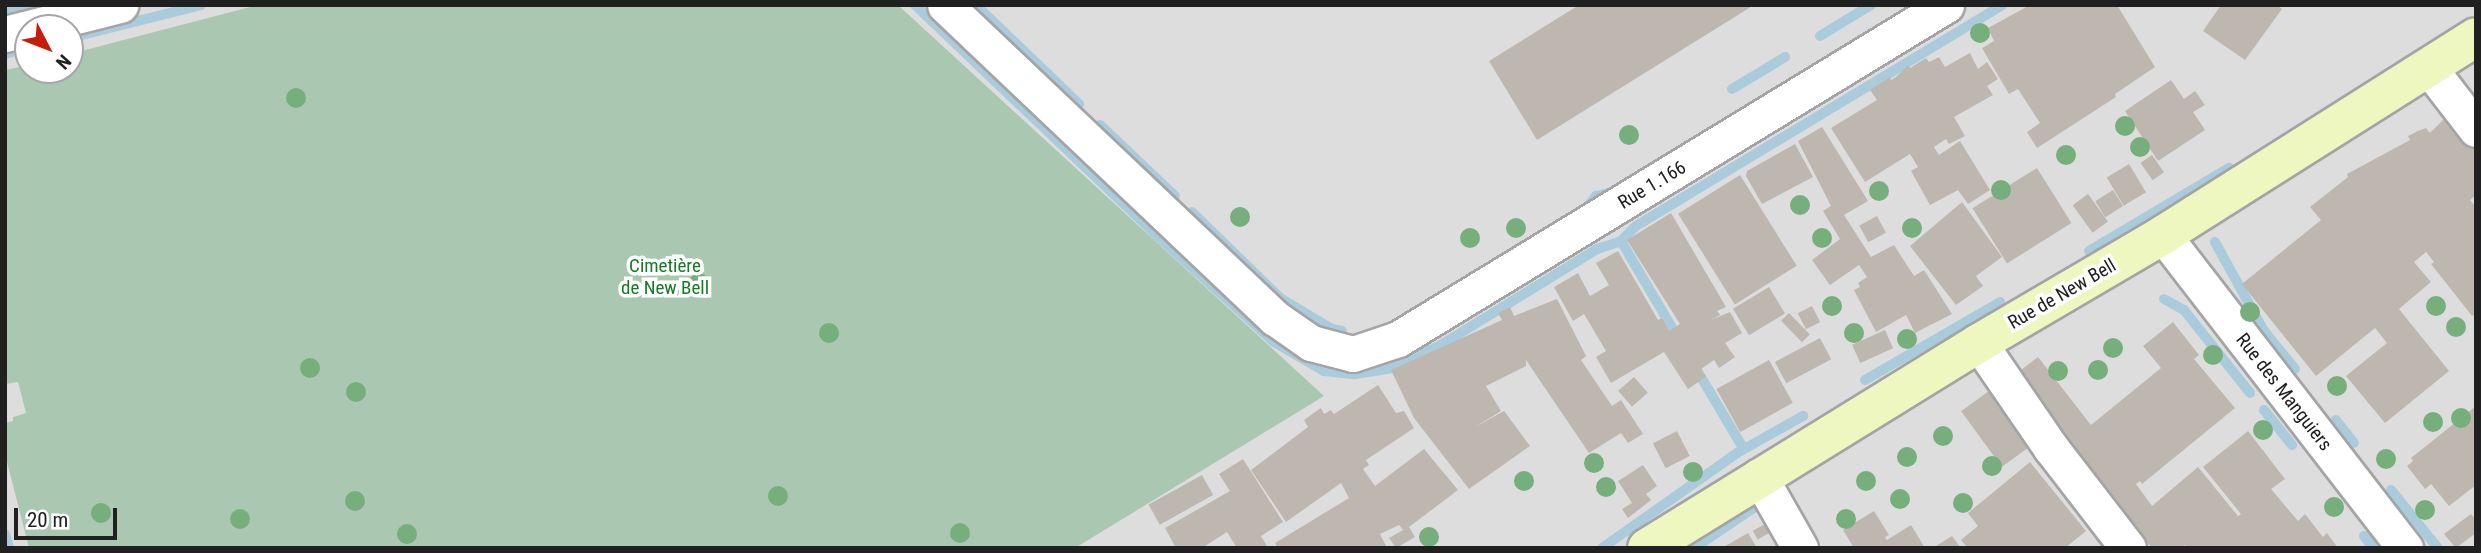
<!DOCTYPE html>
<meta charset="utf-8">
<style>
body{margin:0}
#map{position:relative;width:2481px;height:553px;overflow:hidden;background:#f0eee7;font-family:"Roboto Condensed",sans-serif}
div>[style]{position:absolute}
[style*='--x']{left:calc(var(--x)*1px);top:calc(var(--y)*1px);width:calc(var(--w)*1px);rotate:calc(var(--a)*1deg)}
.residential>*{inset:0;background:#dedddd}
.cemetery>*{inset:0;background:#aac8b1}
.stream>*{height:10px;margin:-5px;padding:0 5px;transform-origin:5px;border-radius:5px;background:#aacbdb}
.building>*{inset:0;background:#bdb7b0;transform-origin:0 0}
.roads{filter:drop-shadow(2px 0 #a4a4a4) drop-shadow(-2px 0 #a4a4a4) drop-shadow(0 2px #a4a4a4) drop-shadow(0 -2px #a4a4a4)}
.minor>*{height:35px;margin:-17.5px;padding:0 17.5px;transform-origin:17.5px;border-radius:17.5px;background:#fff}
.secondary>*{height:38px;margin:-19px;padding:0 19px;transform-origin:19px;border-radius:19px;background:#eef7bf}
.trees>*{width:20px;height:20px;margin:-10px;border-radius:50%;background:#76af7c}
span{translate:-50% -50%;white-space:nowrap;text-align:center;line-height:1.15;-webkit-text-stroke:7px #fff;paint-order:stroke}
.street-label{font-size:19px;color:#202020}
.park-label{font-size:19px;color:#127b25}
.frame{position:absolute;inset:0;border:7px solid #202020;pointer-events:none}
.north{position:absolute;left:14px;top:14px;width:70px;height:70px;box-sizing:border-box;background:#fff;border:2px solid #a6a6a6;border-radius:50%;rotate:132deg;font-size:19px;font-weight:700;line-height:28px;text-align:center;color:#202020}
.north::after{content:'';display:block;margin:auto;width:24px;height:32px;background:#c61d0b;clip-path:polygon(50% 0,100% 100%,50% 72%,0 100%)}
.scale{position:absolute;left:14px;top:508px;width:103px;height:32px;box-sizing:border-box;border:4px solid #202020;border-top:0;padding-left:9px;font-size:21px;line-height:24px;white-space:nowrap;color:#202020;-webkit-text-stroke:5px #fff;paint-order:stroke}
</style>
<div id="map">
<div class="residential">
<div style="clip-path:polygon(evenodd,5px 5px,2476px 5px,2476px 548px,5px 548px,5px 5px,28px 28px,70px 28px,70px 70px,28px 70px,28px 28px)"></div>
</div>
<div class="cemetery">
<div style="clip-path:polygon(258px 5px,898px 5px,1324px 396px,1075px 548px,29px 548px,5px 454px,5px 423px,13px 421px,13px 417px,26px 413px,18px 382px,5px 384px,5px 70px,28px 65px,28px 70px,70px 70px,70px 54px)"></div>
</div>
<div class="stream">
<div style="--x:915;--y:5;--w:329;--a:43.6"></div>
<div style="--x:1153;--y:232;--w:164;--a:42.3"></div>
<div style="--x:1274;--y:342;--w:58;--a:30.1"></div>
<div style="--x:1324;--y:371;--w:31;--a:6"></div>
<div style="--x:1355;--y:374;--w:37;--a:-9"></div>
<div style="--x:1392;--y:368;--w:54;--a:-25.1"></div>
<div style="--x:1441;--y:345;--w:183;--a:-31.6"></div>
<div style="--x:1597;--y:249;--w:25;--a:-18"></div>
<div style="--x:1621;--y:241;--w:21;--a:-45"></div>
<div style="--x:1636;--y:226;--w:428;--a:-31.1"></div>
<div style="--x:976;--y:5;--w:143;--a:43.9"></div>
<div style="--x:5;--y:11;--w:25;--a:-14"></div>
<div style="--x:1820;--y:36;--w:60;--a:-31.3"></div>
<div style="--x:70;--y:38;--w:135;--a:-14.1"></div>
<div style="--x:5;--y:54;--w:24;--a:-15"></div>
<div style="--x:1732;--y:89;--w:62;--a:-31.1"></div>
<div style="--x:1100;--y:125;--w:103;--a:43.4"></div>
<div style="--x:1585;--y:210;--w:18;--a:-52"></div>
<div style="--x:1596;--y:196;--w:18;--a:-13"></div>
<div style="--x:1192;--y:212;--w:123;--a:44.3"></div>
<div style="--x:1280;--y:298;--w:61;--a:30.8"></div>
<div style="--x:1332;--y:329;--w:10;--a:11"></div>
<div style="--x:1621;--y:241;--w:116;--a:59.5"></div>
<div style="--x:2215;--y:242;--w:102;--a:61.2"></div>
<div style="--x:2264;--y:331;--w:49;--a:50.8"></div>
<div style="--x:2089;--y:251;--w:163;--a:-30.7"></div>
<div style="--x:2164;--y:299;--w:23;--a:29"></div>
<div style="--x:2184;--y:310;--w:106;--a:51.5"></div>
<div style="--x:1695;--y:367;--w:94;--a:59.3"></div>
<div style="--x:1865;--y:380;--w:156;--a:-30"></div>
<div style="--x:2264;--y:410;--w:45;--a:51.3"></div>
<div style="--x:2336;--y:420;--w:29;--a:52"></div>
<div style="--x:2391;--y:490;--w:75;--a:51"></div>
<div style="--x:5;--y:534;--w:15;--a:74"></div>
<div style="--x:2364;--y:536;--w:15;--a:53"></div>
<div style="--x:1602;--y:548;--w:165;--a:-35.1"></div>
<div style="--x:1737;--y:453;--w:76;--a:-29.3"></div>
<div style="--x:1694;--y:548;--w:88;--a:-33.9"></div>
</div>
<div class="building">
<div style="clip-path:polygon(1579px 5px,1754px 5px,1537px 140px,1489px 61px)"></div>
<div style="clip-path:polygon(2030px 5px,2117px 5px,2155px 67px,2115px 94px,2116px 97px,2037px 148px,2027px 132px,2040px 123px,2018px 89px,2009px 94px,1982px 48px,1994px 41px,1988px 28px)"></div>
<div style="clip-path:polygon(2221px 5px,2277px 5px,2282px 9px,2245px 60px,2203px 31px)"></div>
<div style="clip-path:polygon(1970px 53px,1978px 69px,1987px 62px,1998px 79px,1987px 86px,1993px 95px,1954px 117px,1965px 136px,1949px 144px,1946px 139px,1934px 147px,1939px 155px,1960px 141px,1990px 190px,1968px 204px,1958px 190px,1930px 205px,1911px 171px,1918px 167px,1910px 154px,1865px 182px,1831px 128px,1877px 100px,1870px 90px,1890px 77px,1891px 80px,1896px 77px,1908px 65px,1910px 68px,1926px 58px,1929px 62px,1939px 57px,1945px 67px)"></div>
<div style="clip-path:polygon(2171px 80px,2184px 99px,2195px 91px,2205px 105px,2193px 112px,2205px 130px,2158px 161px,2125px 111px)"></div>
<div style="clip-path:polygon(2448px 115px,2476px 148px,2476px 195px,2470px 200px,2476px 207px,2476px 313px,2472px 316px,2431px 264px,2434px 262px,2426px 252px,2414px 262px,2431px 282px,2399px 309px,2449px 371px,2385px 423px,2346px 376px,2387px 343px,2375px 328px,2316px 376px,2242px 284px,2321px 220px,2310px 207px,2348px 177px,2347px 174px,2410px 140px,2408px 136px,2418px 131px,2426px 128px,2430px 133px)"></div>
<div style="clip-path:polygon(1822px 127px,1868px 201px,1844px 215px,1871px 257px,1894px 245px,1914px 276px,1924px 270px,1952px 314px,1915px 333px,1906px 315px,1876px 332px,1854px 290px,1860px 287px,1858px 283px,1867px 277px,1859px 265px,1830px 285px,1812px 260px,1840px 239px,1823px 211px,1831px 206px,1798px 141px)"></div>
<div style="clip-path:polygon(1795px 144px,1813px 177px,1762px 204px,1746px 176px,1747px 171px)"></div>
<div style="left:2152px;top:155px;width:21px;height:14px;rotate:55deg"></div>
<div style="left:2129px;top:164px;width:33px;height:26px;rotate:59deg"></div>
<div style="left:2037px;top:168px;width:65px;height:76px;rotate:58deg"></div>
<div style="left:1740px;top:175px;width:107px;height:73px;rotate:58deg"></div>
<div style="left:2113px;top:190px;width:19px;height:21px;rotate:58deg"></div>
<div style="left:2088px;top:194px;width:34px;height:19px;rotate:54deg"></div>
<div style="clip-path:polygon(1962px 202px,2002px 257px,1976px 276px,1983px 286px,1956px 305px,1910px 246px)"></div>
<div style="clip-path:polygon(1671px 213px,1726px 307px,1717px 311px,1720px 315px,1711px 320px,1730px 312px,1742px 333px,1725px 343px,1735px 357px,1719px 368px,1714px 360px,1701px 369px,1706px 377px,1688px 389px,1664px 352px,1611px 383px,1596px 357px,1606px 351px,1584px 314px,1573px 321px,1554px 287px,1578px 273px,1590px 296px,1609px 285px,1596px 263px,1618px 251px,1658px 320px,1662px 318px,1669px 331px,1680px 324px,1627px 240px)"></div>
<div style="left:1877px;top:216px;width:19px;height:20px;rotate:62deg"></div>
<div style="left:1769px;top:287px;width:31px;height:42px;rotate:59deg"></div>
<div style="clip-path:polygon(1557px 299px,1586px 356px,1581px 360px,1612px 406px,1621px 400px,1643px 434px,1628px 443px,1621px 433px,1589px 453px,1526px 360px,1526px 366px,1486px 386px,1501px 411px,1475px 427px,1504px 411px,1530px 446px,1469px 489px,1414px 418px,1391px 370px,1502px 320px,1498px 313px,1510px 307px,1514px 316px)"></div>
<div style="left:1812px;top:306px;width:18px;height:16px;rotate:63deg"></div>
<div style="left:1789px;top:313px;width:30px;height:11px;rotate:46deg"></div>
<div style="clip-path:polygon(2173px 322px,2199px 355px,2194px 359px,2235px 408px,2142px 484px,2140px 481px,2136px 484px,2152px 506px,2198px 467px,2238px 516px,2241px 514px,2203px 467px,2248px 431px,2285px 479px,2271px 489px,2298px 521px,2305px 514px,2323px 537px,2327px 533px,2338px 548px,2187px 548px,2185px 545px,2181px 548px,2152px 548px,2013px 376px,2038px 357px,2091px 425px,2161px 368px,2143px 346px)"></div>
<div style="left:1885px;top:330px;width:20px;height:36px;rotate:66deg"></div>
<div style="left:1820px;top:338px;width:24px;height:51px;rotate:62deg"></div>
<div style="left:1769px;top:360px;width:49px;height:60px;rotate:61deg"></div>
<div style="left:1634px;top:377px;width:21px;height:21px;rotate:49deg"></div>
<div style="left:2000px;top:383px;width:69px;height:48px;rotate:54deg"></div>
<div style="clip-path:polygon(1378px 385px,1396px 413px,1404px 411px,1414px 428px,1366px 460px,1369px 465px,1363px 469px,1375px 486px,1424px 449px,1458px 490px,1409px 527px,1415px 537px,1396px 548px,1389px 538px,1403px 530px,1399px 525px,1380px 534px,1387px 548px,1278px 548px,1275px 543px,1349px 498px,1341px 483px,1286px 522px,1251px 470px,1308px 427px,1304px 420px,1321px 408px,1324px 414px,1331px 410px,1334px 414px)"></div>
<div style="clip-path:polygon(2476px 406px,2476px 485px,2449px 506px,2431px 484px,2425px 489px,2407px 466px,2413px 461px,2411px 458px)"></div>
<div style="left:1677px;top:431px;width:28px;height:27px;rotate:63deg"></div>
<div style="clip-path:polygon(1243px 459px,1283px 522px,1261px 536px,1268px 548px,1237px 548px,1227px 532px,1202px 548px,1176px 548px,1165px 528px,1230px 491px,1219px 474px)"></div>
<div style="clip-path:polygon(2030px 462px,2086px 531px,2065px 548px,1968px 548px,1961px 540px,1978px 526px,1968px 513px)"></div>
<div style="clip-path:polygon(1643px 465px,1657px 486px,1646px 494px,1651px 500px,1628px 518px,1622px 509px,1632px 503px,1618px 481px)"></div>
<div style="left:1202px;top:475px;width:23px;height:61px;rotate:61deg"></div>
<div style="clip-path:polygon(1874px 511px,1889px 535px,1885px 537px,1887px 540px,1911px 525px,1925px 548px,1854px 548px,1843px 530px)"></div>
<div style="clip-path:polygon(2471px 514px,2476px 520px,2476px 533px,2456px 548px,2444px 534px)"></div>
<div style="left:1765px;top:524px;width:10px;height:14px;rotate:61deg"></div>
<div style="clip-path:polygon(1748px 533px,1757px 548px,1722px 548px)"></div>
<div style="clip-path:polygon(1952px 536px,1961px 548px,1933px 548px)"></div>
</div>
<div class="roads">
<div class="minor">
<div style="--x:945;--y:5;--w:455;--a:43.5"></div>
<div style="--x:1275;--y:318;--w:44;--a:34.8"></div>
<div style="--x:1311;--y:343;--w:43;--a:14.7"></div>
<div style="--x:1353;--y:354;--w:47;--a:-18.4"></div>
<div style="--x:1398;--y:339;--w:642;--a:-31.36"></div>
<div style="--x:5;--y:34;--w:119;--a:-14.2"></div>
<div style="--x:2429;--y:68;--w:77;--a:52.4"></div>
<div style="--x:2163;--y:235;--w:396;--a:52.3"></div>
<div style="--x:1979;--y:343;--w:127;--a:55.6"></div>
<div style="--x:2051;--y:448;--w:126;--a:52.4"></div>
<div style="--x:1759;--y:476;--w:83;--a:60.3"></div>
</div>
<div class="secondary">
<div style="--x:1647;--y:548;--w:390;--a:-31.7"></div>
<div style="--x:1979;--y:343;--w:213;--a:-30.4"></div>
<div style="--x:2163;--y:235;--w:370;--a:-32.3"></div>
</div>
</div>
<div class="trees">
<div style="left:1980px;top:33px"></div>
<div style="left:296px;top:98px"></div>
<div style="left:2125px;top:126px"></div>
<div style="left:1629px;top:135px"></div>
<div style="left:2140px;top:147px"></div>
<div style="left:2066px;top:155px"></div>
<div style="left:2001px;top:190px"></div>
<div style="left:1879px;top:191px"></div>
<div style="left:1800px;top:205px"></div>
<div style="left:1240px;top:217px"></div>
<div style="left:1516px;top:228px"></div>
<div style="left:1912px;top:228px"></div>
<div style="left:1470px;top:238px"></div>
<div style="left:1822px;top:238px"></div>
<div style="left:699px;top:283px"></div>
<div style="left:1832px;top:306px"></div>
<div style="left:2436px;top:306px"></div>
<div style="left:2250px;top:312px"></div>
<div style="left:2456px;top:327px"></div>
<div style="left:829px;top:333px"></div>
<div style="left:1854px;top:333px"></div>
<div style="left:1907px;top:339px"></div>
<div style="left:2113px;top:348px"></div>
<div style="left:2213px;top:355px"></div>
<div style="left:310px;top:368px"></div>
<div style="left:2098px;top:370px"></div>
<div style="left:2058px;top:371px"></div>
<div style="left:2337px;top:386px"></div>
<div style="left:356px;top:392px"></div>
<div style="left:2461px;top:418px"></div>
<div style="left:2433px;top:422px"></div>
<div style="left:2263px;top:430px"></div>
<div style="left:1943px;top:436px"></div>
<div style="left:1907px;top:457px"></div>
<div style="left:2386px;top:459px"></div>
<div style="left:1594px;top:463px"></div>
<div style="left:1992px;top:466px"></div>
<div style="left:1693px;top:472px"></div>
<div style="left:1524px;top:481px"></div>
<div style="left:1866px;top:481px"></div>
<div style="left:1606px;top:487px"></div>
<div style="left:778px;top:496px"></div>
<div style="left:1900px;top:499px"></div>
<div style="left:355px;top:501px"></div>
<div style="left:1963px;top:503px"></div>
<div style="left:2334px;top:507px"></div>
<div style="left:2425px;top:510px"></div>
<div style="left:101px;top:513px"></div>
<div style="left:240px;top:519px"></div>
<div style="left:1846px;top:519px"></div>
<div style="left:960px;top:533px"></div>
<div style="left:407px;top:534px"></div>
<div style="left:1429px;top:537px"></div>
</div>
<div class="street-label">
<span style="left:1652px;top:185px;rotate:-31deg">Rue 1.166</span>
<span style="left:2062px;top:294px;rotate:-30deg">Rue de New Bell</span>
<span style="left:2284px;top:392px;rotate:52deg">Rue des Manguiers</span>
</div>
<div class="park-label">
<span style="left:665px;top:277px">Cimetière<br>de New Bell</span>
</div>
<div class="frame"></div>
<div class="north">N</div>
<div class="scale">20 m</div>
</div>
